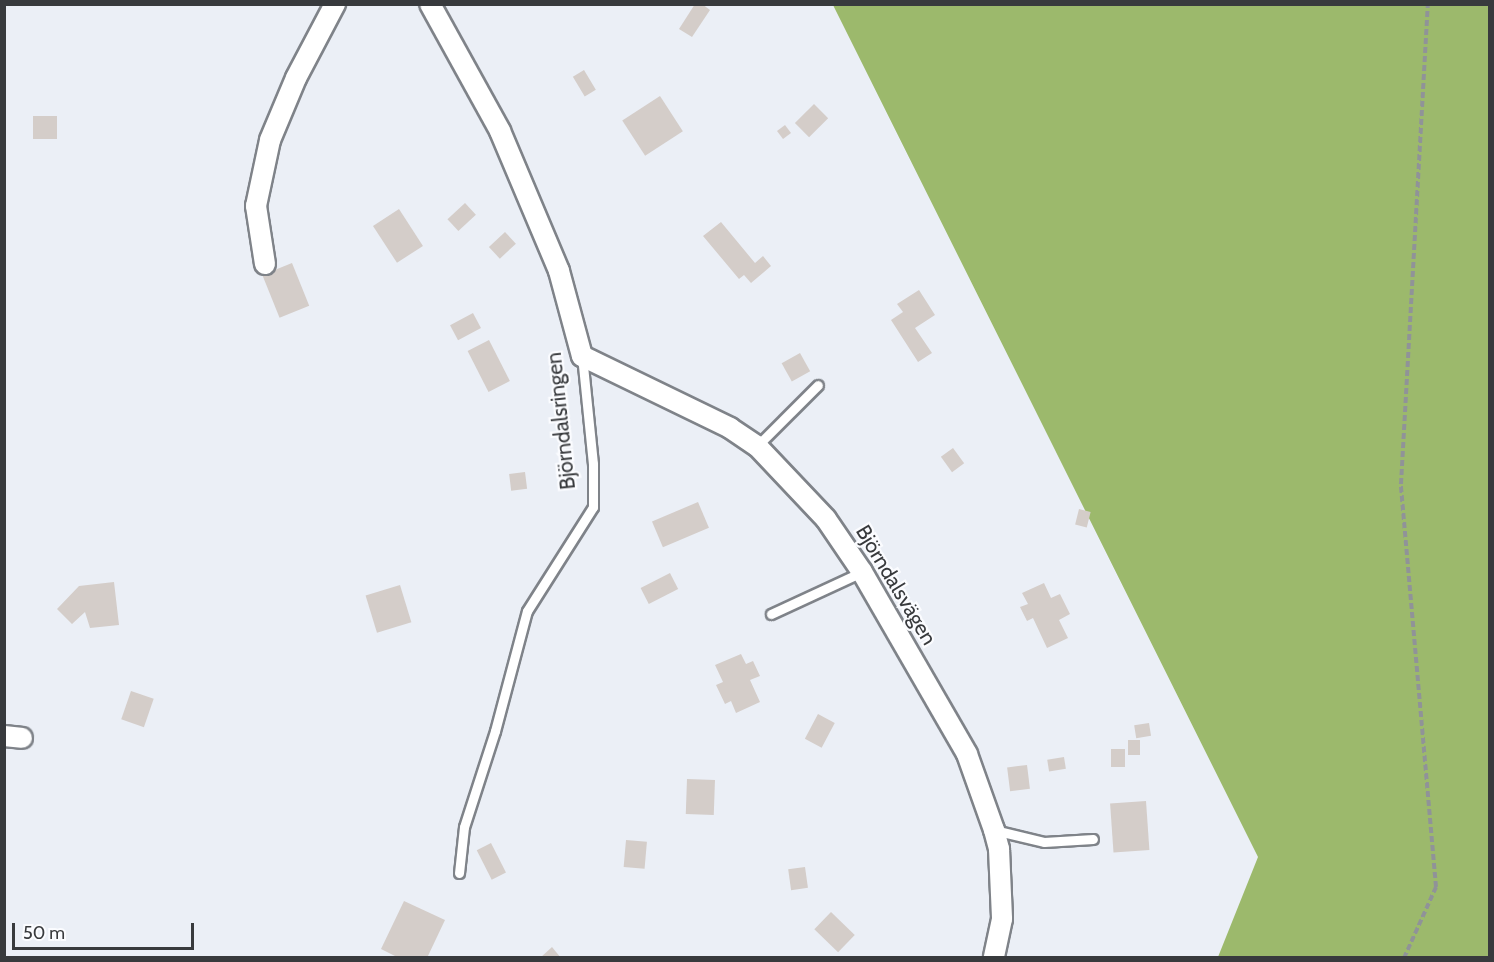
<!DOCTYPE html>
<meta charset="utf-8">
<style>
body{margin:0}
#map{position:relative;width:1494px;height:962px;overflow:hidden;background:#ebeff6;font-family:Cabin,sans-serif}
div>[style]{position:absolute}
[style*='--x']{left:calc(var(--x)*1px);top:calc(var(--y)*1px);width:calc(var(--w)*1px);rotate:calc(var(--a)*1deg)}
.forest>*{inset:0;background:#9cb96c}
.building>*{inset:0;background:#d4cdc9;transform-origin:0 0}
.path>*{height:4px;margin-top:-2px;transform-origin:0;background:repeating-linear-gradient(90deg,#909398 0 6px,transparent 0 9px)}
.roads{filter:drop-shadow(2px 0 #7f8389) drop-shadow(-2px 0 #7f8389) drop-shadow(0 2px #7f8389) drop-shadow(0 -2px #7f8389)}
.lane>*{height:9px;margin:-4.5px;padding:0 4.5px;transform-origin:4.5px;border-radius:4.5px;background:#fff}
.street>*{height:20px;margin:-10px;padding:0 10px;transform-origin:10px;border-radius:10px;background:#fff}
span{translate:-50% -50%;white-space:nowrap;text-align:center;line-height:1.15;-webkit-text-stroke:4.5px #fbfcff;paint-order:stroke}
.street-label{font-size:21px;color:#383a3d}
.frame{position:absolute;inset:0;border:6px solid #383a3d;pointer-events:none}
.scale{position:absolute;left:12px;top:923px;width:182px;height:27px;box-sizing:border-box;border:3px solid #383a3d;border-top:0;padding-left:8px;font-size:18px;line-height:21px;white-space:nowrap;color:#383a3d;-webkit-text-stroke:4px #fbfcff;paint-order:stroke}
</style>
<div id="map">
<div class="forest">
<div style="clip-path:polygon(833px 5px,1489px 5px,1489px 957px,1218px 957px,1258px 857px)"></div>
</div>
<div class="building">
<div style="clip-path:polygon(695px 4px,702px 4px,710px 10px,692px 37px,679px 29px)"></div>
<div style="left:584px;top:70px;width:23px;height:13px;rotate:59deg"></div>
<div style="left:660px;top:96px;width:42px;height:45px;rotate:57deg"></div>
<div style="left:814px;top:104px;width:20px;height:27px;rotate:45deg"></div>
<div style="left:33px;top:116px;width:24px;height:23px"></div>
<div style="left:785px;top:125px;width:10px;height:10px;rotate:53deg"></div>
<div style="left:465px;top:203px;width:16px;height:24px;rotate:47deg"></div>
<div style="left:399px;top:209px;width:44px;height:31px;rotate:57deg"></div>
<div style="clip-path:polygon(721px 222px,755px 263px,763px 256px,771px 266px,751px 283px,744px 275px,739px 279px,703px 236px)"></div>
<div style="left:505px;top:232px;width:16px;height:22px;rotate:47deg"></div>
<div style="left:292px;top:263px;width:46px;height:32px;rotate:68deg"></div>
<div style="clip-path:polygon(919px 290px,935px 315px,915px 328px,932px 353px,918px 362px,891px 320px,903px 312px,897px 304px)"></div>
<div style="left:473px;top:313px;width:17px;height:26px;rotate:62deg"></div>
<div style="left:489px;top:340px;width:46px;height:24px;rotate:63deg"></div>
<div style="left:800px;top:353px;width:21px;height:21px;rotate:61deg"></div>
<div style="left:953px;top:448px;width:19px;height:15px;rotate:54deg"></div>
<div style="left:525px;top:472px;width:17px;height:16px;rotate:83deg"></div>
<div style="left:698px;top:502px;width:28px;height:50px;rotate:67deg"></div>
<div style="left:1079px;top:509px;width:12px;height:16px;rotate:14deg"></div>
<div style="left:670px;top:573px;width:18px;height:33px;rotate:63deg"></div>
<div style="clip-path:polygon(114px 582px,119px 625px,90px 628px,85px 612px,72px 624px,57px 609px,79px 586px)"></div>
<div style="clip-path:polygon(1044px 583px,1051px 598px,1060px 594px,1070px 614px,1059px 620px,1068px 638px,1047px 648px,1033px 618px,1027px 621px,1020px 607px,1028px 604px,1022px 593px)"></div>
<div style="left:400px;top:585px;width:39px;height:36px;rotate:73deg"></div>
<div style="clip-path:polygon(741px 654px,746px 664px,753px 661px,760px 676px,750px 680px,760px 702px,736px 713px,731px 701px,725px 704px,716px 685px,723px 682px,715px 665px)"></div>
<div style="left:131px;top:691px;width:24px;height:30px;rotate:19deg"></div>
<div style="left:818px;top:714px;width:19px;height:28px;rotate:28deg"></div>
<div style="left:1149px;top:723px;width:13px;height:15px;rotate:81deg"></div>
<div style="left:1128px;top:740px;width:12px;height:15px"></div>
<div style="left:1111px;top:749px;width:14px;height:18px"></div>
<div style="left:1064px;top:757px;width:12px;height:17px;rotate:81deg"></div>
<div style="left:1027px;top:765px;width:24px;height:20px;rotate:83deg"></div>
<div style="left:687px;top:779px;width:28px;height:35px;rotate:2deg"></div>
<div style="left:1146px;top:801px;width:49px;height:36px;rotate:86deg"></div>
<div style="left:626px;top:840px;width:21px;height:27px;rotate:5deg"></div>
<div style="left:491px;top:843px;width:33px;height:16px;rotate:63deg"></div>
<div style="left:805px;top:867px;width:21px;height:17px;rotate:82deg"></div>
<div style="clip-path:polygon(404px 901px,445px 920px,427px 958px,399px 958px,381px 949px)"></div>
<div style="left:831px;top:912px;width:33px;height:24px;rotate:44deg"></div>
<div style="clip-path:polygon(552px 947px,561px 958px,540px 958px)"></div>
</div>
<div class="path">
<div style="--x:1404;--y:958;--w:78;--a:-65.7"></div>
<div style="--x:1436;--y:887;--w:405;--a:-95"></div>
<div style="--x:1401;--y:484;--w:481;--a:-86.8"></div>
</div>
<div class="roads">
<div class="lane">
<div style="--x:757;--y:446;--w:86;--a:-45"></div>
<div style="--x:771;--y:614;--w:100;--a:-24.8"></div>
<div style="--x:994;--y:830;--w:51;--a:13.5"></div>
<div style="--x:1044;--y:842;--w:49;--a:-3.5"></div>
<div style="--x:459;--y:873;--w:46;--a:-83.8"></div>
<div style="--x:464;--y:827;--w:101;--a:-72.1"></div>
<div style="--x:495;--y:731;--w:124;--a:-75.1"></div>
<div style="--x:527;--y:611;--w:123;--a:-57.6"></div>
<div style="--x:593;--y:507;--w:43;--a:-90"></div>
<div style="--x:593;--y:464;--w:109;--a:-95.8"></div>
</div>
<div class="street">
<div style="--x:430;--y:4;--w:145;--a:61.1"></div>
<div style="--x:500;--y:131;--w:152;--a:67.1"></div>
<div style="--x:559;--y:271;--w:88;--a:74.9"></div>
<div style="--x:582;--y:356;--w:165;--a:25.9"></div>
<div style="--x:730;--y:428;--w:32;--a:34"></div>
<div style="--x:757;--y:446;--w:100;--a:46.6"></div>
<div style="--x:826;--y:519;--w:64;--a:55.8"></div>
<div style="--x:862;--y:572;--w:210;--a:60"></div>
<div style="--x:967;--y:754;--w:81;--a:70.4"></div>
<div style="--x:994;--y:830;--w:20;--a:75"></div>
<div style="--x:999;--y:849;--w:70;--a:87.5"></div>
<div style="--x:1002;--y:919;--w:40;--a:102"></div>
<div style="--x:265;--y:264;--w:59;--a:-98.8"></div>
<div style="--x:256;--y:206;--w:67;--a:-78"></div>
<div style="--x:270;--y:140;--w:67;--a:-67.2"></div>
<div style="--x:296;--y:78;--w:84;--a:-62.2"></div>
<div style="--x:4;--y:736;--w:18;--a:6"></div>
</div>
</div>
<div class="street-label">
<span style="left:561px;top:421px;rotate:-96deg">Björndalsringen</span>
<span style="left:896px;top:585px;rotate:59deg">Björndalsvägen</span>
</div>
<div class="frame"></div>
<div class="scale">50 m</div>
</div>
